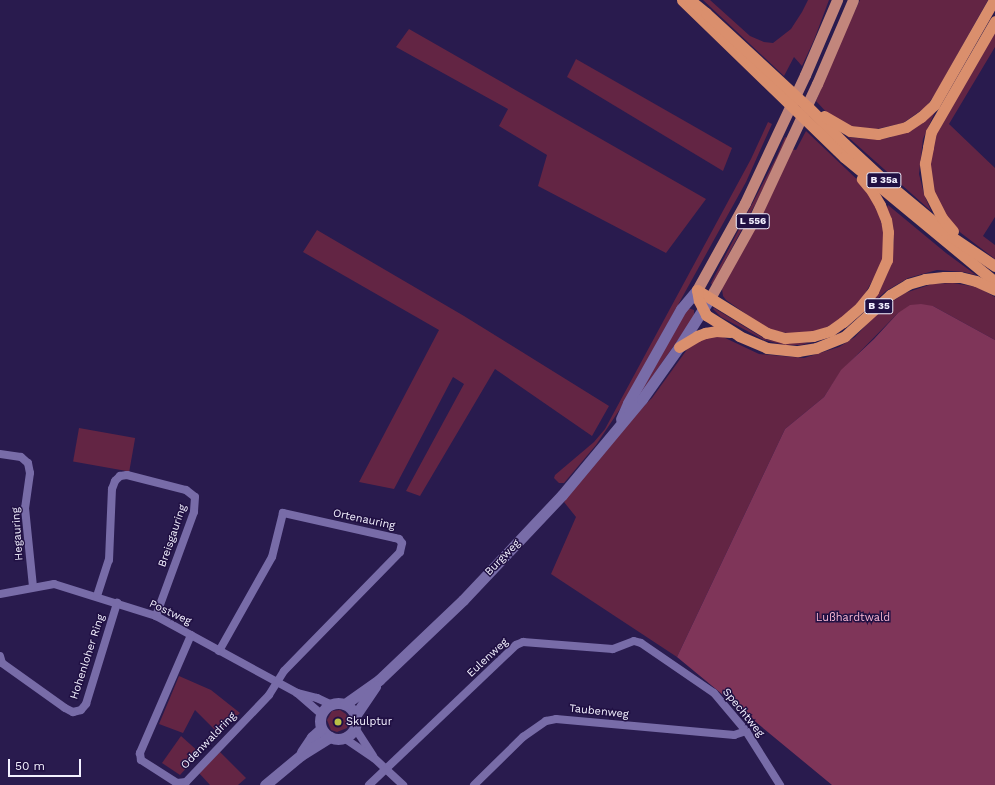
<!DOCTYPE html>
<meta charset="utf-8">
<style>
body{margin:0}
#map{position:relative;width:995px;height:785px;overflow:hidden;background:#291b4e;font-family:"Work Sans",sans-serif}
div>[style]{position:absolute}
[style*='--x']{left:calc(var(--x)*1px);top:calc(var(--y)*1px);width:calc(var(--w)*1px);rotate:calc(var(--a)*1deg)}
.green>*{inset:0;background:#632544;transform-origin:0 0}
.forest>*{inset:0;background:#7f3559}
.minor>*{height:8px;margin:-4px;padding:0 4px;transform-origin:4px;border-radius:4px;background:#786ca8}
.tertiary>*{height:11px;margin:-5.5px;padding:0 5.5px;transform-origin:5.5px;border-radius:5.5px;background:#786ca8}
.tertiary>.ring{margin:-5.5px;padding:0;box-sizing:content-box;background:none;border:11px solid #786ca8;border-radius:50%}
.primary>*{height:11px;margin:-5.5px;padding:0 5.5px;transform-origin:5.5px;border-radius:5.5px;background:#c2867c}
.trunk>*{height:11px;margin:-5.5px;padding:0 5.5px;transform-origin:5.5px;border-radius:5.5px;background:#da8f6d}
.dots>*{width:11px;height:11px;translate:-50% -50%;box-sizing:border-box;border:2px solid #201043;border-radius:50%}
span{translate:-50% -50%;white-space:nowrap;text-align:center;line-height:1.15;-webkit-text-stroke:3px #201043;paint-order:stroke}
.shield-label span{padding:1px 3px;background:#201043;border:1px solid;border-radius:3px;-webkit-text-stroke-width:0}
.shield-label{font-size:10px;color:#f3f1ff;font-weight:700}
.street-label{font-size:11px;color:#f3f1ff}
.park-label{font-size:11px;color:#fab8d3}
.poi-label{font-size:11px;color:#f3f1ff}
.left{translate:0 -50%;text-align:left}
.scale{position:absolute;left:8px;top:759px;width:73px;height:18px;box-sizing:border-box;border:2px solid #f3f1ff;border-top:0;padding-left:5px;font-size:12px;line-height:14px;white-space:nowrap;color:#f3f1ff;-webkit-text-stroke:3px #201043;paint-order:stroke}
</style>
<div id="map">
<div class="green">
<div style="clip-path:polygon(703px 0,710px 0,750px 36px,764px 42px,773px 43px,791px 29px,802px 12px,808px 0,829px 0,814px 40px,802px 66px,794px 57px,784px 76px)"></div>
<div style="clip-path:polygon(860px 0,988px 0,935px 94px,926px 107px,903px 123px,872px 130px,850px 126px,829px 115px,816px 101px,824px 82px,822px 81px)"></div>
<div style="clip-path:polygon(995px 6px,994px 12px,934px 114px,923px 139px,919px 174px,924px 194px,931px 211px,848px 137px,868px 139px,889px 138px,917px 126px)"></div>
<div style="clip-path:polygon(409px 29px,706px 199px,666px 253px,538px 186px,547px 155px,499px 126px,508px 109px,396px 47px)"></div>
<div style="clip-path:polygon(995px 29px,995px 47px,949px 124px,995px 168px,995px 217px,983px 236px,995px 245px,995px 259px,961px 233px,949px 221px,935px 197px,929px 168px,937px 128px)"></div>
<div style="clip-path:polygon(576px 59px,732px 148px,723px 171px,567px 77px)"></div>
<div style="clip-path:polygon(768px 122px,772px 124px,746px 182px,622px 406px,596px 445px,564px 483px,559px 483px,554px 478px,555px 475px,594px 442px,605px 429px,751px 159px)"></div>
<div style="clip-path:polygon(806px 131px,864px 186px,877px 207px,884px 233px,884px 252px,881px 265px,862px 299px,839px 320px,825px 328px,808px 333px,793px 334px,775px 331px,759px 323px,726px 300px,723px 296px,722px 289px,723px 282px,791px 149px,796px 150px)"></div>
<div style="clip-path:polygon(785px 137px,787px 138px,757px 201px,712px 285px,711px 283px,777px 156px)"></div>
<div style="clip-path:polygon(888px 205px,946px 253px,976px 275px,964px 272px,937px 270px,908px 278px,886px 291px,845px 328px,823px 339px,801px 345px,785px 345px,764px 340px,721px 317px,713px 309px,714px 308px,765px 339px,779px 342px,807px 343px,827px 336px,882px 283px,887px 274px,891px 264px,894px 240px,887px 208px)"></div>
<div style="clip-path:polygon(317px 230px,464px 316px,609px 406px,592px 436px,495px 369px,420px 496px,406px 491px,464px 384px,453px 377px,394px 489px,359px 482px,439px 330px,303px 252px)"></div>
<div style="clip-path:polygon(953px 283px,977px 287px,995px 297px,995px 340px,933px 306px,898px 313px,841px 371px,824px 397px,785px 429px,677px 657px,551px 574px,576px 517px,564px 502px,570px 493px,628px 421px,652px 398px,691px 344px,711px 335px,721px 336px,759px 354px,804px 358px,839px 347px,855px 337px,881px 309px,905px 293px,932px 284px)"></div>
<div style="clip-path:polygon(688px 308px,694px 310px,694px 317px,633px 404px,681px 315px)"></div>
<div style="left:79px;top:428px;width:57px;height:34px;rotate:10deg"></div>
<div style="clip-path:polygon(179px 676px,211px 690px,240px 713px,218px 733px,195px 710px,183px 733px,159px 724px)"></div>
<div style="clip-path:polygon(340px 710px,346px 714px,349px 721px,347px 728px,337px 732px,331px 730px,327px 720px,332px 711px)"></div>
<div style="clip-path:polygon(181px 736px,200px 753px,180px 775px,162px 763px)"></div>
<div style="clip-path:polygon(220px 752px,246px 778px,238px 785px,210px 785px,199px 773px)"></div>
</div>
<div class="forest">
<div style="clip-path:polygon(921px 304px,933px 306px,995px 340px,995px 785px,832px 785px,677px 657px,785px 429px,824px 397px,841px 370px,874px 339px,898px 313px,910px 305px)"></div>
</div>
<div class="minor">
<div style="--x:0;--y:454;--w:21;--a:8"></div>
<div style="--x:21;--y:457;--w:9;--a:41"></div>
<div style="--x:28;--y:463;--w:10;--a:79"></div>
<div style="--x:30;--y:473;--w:35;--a:98"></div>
<div style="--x:25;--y:508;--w:79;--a:84.2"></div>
<div style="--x:0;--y:594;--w:55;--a:-10.5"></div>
<div style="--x:54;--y:584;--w:107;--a:17.4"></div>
<div style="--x:156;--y:616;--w:161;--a:28.6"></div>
<div style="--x:297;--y:693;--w:32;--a:41"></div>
<div style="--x:97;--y:596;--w:38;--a:-72"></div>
<div style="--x:109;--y:560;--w:71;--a:-87.6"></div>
<div style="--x:112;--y:489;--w:9;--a:-69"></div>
<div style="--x:115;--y:481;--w:7;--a:-45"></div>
<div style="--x:120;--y:476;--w:7;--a:-8"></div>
<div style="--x:127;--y:475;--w:61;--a:14.3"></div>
<div style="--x:186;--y:490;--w:11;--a:38"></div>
<div style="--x:195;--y:497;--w:15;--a:94"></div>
<div style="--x:194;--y:512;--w:111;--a:110.1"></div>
<div style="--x:191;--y:635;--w:129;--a:113.4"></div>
<div style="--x:140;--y:753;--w:7;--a:82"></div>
<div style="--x:141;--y:760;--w:43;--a:32.6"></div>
<div style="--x:177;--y:783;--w:9;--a:-6"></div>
<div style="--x:186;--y:782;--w:120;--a:-46.3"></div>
<div style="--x:269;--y:695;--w:28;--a:-58"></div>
<div style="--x:284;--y:671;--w:166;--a:-45.7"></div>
<div style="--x:400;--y:552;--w:9;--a:-77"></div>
<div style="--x:402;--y:543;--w:5;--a:-127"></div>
<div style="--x:399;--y:539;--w:4;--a:-166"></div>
<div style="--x:395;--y:538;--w:115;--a:-167.4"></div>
<div style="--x:283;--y:513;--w:45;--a:104"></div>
<div style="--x:272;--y:557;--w:108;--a:119.4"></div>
<div style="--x:0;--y:656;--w:7;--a:74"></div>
<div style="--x:2;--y:663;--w:77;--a:35.5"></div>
<div style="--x:65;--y:708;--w:9;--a:27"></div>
<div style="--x:73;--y:712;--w:8;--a:-14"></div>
<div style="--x:81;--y:710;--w:8;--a:-50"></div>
<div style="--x:86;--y:704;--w:106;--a:-72.9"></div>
<div style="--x:297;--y:693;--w:21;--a:14"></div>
<div style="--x:317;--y:698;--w:14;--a:25"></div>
<div style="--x:355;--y:728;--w:33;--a:57"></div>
<div style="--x:344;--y:738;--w:36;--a:34"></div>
<div style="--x:374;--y:758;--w:40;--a:43"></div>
<div style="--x:369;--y:785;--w:203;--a:-43.6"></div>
<div style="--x:516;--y:645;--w:8;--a:-23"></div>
<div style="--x:523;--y:642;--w:90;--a:4.4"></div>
<div style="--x:613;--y:649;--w:22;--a:-21"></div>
<div style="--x:634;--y:641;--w:7;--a:16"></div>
<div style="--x:641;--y:643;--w:88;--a:34.4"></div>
<div style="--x:714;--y:693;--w:50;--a:49.9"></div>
<div style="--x:746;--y:731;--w:64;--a:57.8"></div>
<div style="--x:474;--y:785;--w:69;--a:-44.4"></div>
<div style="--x:523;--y:737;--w:28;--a:-35"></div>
<div style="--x:546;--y:721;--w:10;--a:-11"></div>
<div style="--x:556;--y:719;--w:179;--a:5.1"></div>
<div style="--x:734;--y:735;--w:13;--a:-18"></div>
</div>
<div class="tertiary">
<div style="--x:621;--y:419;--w:17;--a:-66"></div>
<div style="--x:628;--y:403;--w:108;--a:-60.6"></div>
<div style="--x:681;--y:309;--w:25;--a:-50"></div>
<div class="ring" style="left:320px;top:703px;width:25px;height:25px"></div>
<div style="--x:345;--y:704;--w:42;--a:-35.2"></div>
<div style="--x:379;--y:680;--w:116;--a:-43.6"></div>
<div style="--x:463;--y:600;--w:144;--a:-46.7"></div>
<div style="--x:562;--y:495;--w:125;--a:-50.2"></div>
<div style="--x:642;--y:399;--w:64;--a:-54.6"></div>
<div style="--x:679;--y:347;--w:58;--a:-57.7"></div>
<div style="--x:355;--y:716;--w:36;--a:-56"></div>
<div style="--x:302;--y:752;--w:18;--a:-56"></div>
<div style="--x:312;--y:737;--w:12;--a:-42"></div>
<div style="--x:265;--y:785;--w:47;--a:-39.8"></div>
<div style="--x:301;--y:755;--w:34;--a:-32"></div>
</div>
<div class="primary">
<div style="--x:697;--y:290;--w:99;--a:-61.1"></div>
<div style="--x:745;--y:203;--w:141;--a:-64.9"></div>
<div style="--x:805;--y:75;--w:82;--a:-66.9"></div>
<div style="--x:710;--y:298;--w:88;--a:-60.8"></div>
<div style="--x:753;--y:221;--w:151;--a:-65"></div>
<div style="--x:817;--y:84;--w:91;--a:-66.8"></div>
</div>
<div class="trunk">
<div style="--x:682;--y:0;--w:226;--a:44.1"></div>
<div style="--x:844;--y:157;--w:196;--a:39.6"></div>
<div style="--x:690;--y:0;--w:21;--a:39"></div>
<div style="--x:706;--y:13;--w:139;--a:42.7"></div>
<div style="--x:808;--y:107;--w:52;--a:45"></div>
<div style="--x:845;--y:144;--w:56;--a:42.8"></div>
<div style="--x:886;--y:182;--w:86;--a:39.8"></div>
<div style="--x:952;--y:237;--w:52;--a:34"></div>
<div style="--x:824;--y:116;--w:30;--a:30"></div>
<div style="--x:850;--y:131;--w:28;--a:6"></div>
<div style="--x:878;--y:134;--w:29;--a:-14"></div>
<div style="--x:906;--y:127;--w:18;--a:-34"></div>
<div style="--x:921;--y:117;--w:18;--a:-43"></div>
<div style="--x:934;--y:105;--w:121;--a:-60.3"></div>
<div style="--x:953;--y:231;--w:17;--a:-130"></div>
<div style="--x:942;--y:218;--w:28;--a:-117"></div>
<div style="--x:929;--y:193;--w:30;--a:-98"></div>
<div style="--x:925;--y:163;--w:16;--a:-79"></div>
<div style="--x:928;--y:147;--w:15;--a:-79"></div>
<div style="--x:931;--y:132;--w:128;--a:-60"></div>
<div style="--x:697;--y:290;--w:82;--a:31.6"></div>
<div style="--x:767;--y:333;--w:19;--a:16"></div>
<div style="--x:785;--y:338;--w:28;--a:-4"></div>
<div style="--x:813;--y:336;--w:18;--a:-16"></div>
<div style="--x:830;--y:331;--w:16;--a:-35"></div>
<div style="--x:843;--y:322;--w:23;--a:-41"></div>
<div style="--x:860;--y:307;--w:21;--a:-51"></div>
<div style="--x:873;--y:291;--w:34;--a:-66"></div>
<div style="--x:887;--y:260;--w:28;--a:-88"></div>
<div style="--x:888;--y:232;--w:12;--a:-99"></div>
<div style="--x:886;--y:220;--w:16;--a:-112"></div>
<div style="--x:880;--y:205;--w:16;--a:-120"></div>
<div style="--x:872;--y:191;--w:16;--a:-130"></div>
<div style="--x:697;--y:290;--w:11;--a:80"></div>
<div style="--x:699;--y:301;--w:16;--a:63"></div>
<div style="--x:706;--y:315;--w:39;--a:32"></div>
<div style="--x:739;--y:336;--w:30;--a:23"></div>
<div style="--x:767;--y:348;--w:31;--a:6"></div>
<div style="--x:798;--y:351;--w:18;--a:-9"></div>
<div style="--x:816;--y:348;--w:31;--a:-22"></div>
<div style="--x:845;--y:336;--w:61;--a:-42.3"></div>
<div style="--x:890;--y:295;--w:21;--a:-31"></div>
<div style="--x:908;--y:284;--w:18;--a:-16"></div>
<div style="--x:925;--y:279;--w:19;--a:-6"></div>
<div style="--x:944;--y:277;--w:16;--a:0"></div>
<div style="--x:960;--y:277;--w:16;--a:14"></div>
<div style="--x:976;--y:281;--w:21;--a:25"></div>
<div style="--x:679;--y:347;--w:21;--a:-31"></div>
<div style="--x:697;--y:336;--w:9;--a:-21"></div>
<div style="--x:705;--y:333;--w:11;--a:-10"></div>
<div style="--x:716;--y:331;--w:14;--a:4"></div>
</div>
<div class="dots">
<div style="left:338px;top:722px;background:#b9c046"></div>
</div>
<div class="shield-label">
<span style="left:884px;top:180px">B 35a</span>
<span style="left:753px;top:221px">L 556</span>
<span style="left:879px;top:306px">B 35</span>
</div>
<div class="street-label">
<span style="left:364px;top:520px;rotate:12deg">Ortenauring</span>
<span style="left:18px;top:534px;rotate:-94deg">Hegauring</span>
<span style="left:173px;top:536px;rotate:-71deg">Breisgauring</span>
<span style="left:503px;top:558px;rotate:-46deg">Burgweg</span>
<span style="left:170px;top:613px;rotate:25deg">Postweg</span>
<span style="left:88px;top:657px;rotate:-72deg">Hohenloher Ring</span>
<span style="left:488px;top:658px;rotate:-43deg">Eulenweg</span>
<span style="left:599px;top:712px;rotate:6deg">Taubenweg</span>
<span style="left:743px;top:713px;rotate:51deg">Spechtweg</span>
<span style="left:209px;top:741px;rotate:-46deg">Odenwaldring</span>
</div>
<div class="park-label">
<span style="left:853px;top:618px">Lußhardtwald</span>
</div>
<div class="poi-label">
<span class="left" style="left:346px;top:722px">Skulptur</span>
</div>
<div class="scale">50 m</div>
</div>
